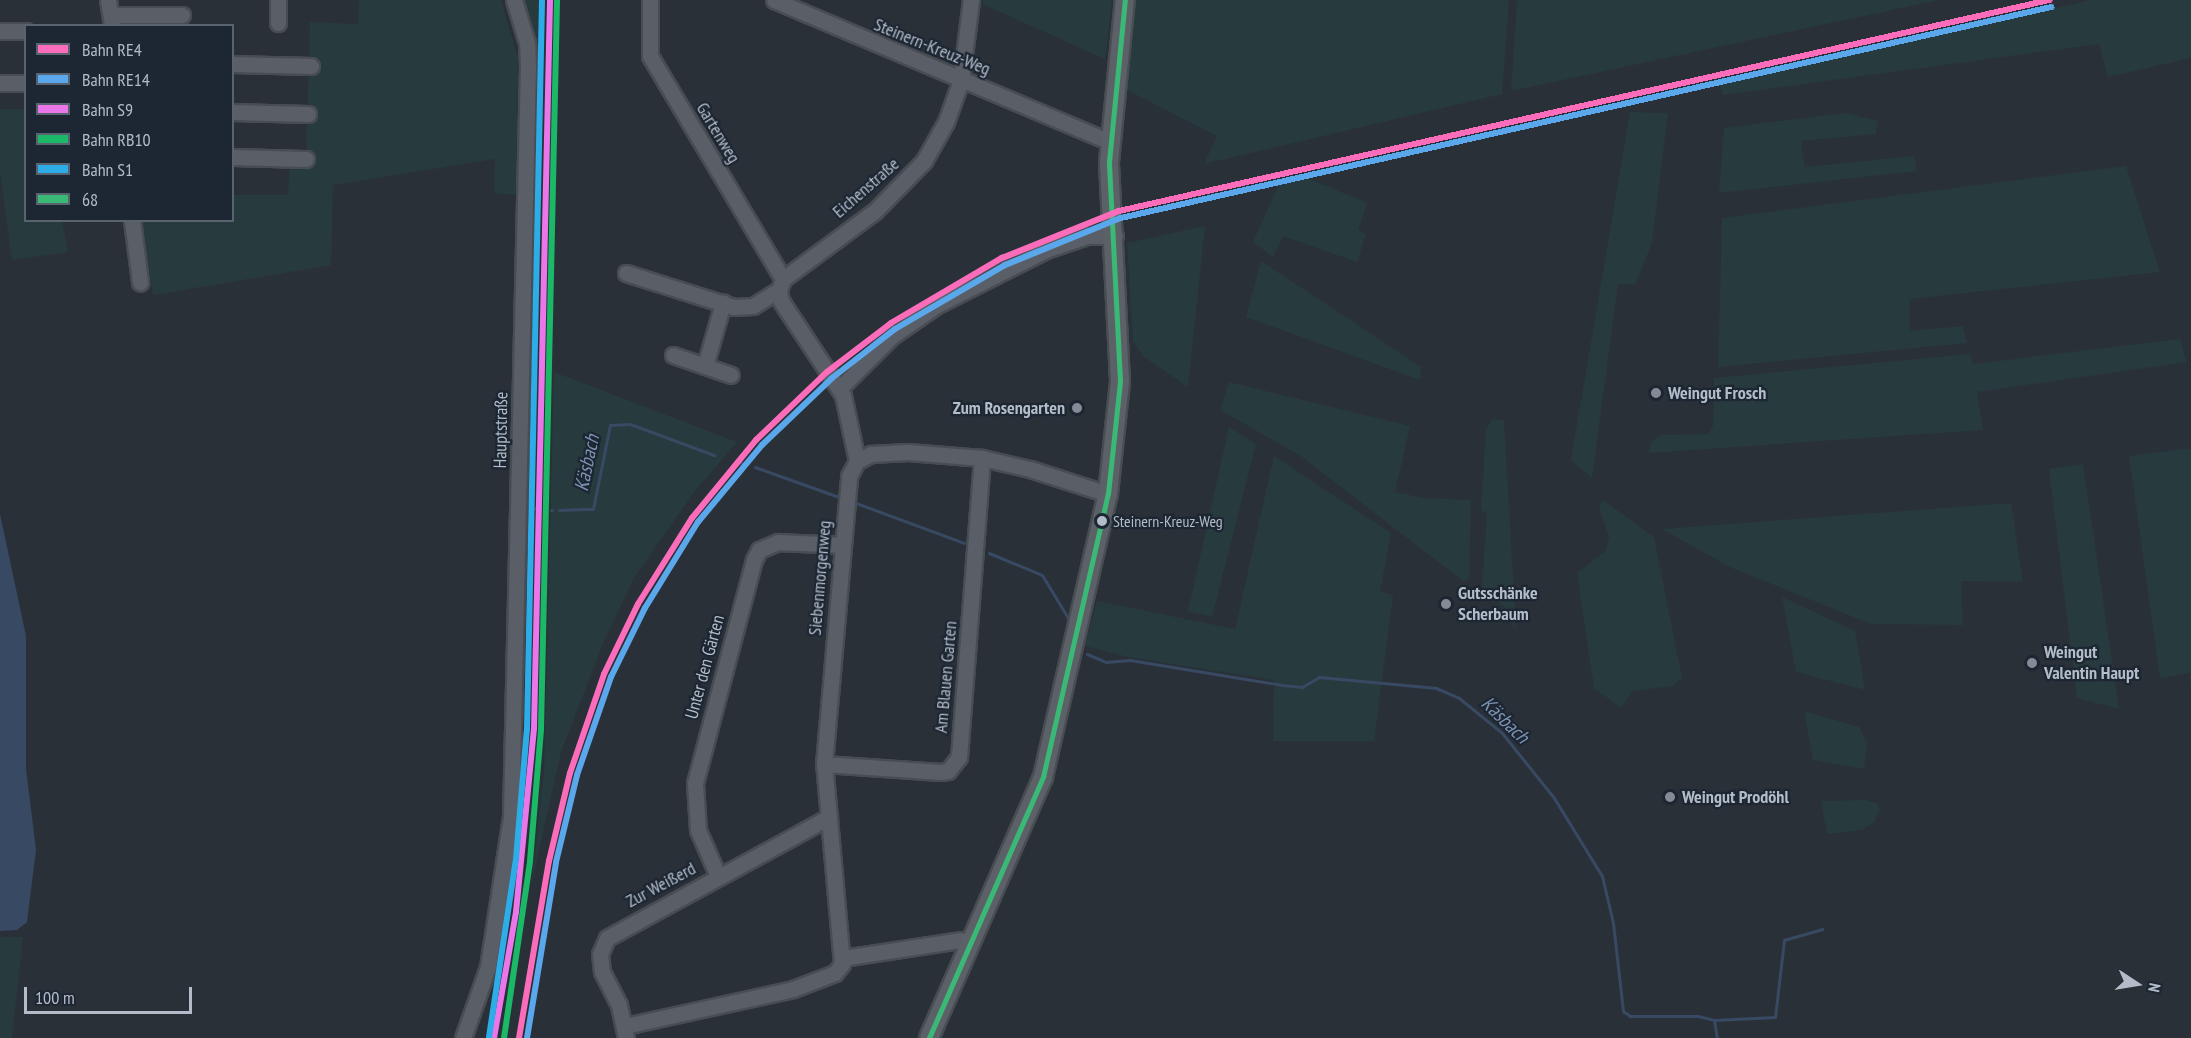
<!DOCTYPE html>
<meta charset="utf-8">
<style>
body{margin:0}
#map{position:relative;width:2191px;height:1038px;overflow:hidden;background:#2a3038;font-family:"PT Sans Narrow",sans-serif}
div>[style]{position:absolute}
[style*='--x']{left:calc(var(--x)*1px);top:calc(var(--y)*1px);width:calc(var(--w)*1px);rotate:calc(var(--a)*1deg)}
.green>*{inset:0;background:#273a3e}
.water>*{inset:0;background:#384963}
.stream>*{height:3px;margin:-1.5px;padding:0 1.5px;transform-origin:1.5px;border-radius:1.5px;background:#384963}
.roads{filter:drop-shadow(2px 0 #484c53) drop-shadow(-2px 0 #484c53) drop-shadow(0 2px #484c53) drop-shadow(0 -2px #484c53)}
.minor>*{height:15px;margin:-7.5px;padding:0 7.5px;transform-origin:7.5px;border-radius:7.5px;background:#5a5e66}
.major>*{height:18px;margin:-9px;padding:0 9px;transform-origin:9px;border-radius:9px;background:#5c6168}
.bus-1>*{height:4.5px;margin:-2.25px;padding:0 2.25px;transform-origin:2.25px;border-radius:2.25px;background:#3ab976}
.rail-1>*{height:6px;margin:-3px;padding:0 3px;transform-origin:3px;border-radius:3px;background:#fb6dba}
.rail-2>*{height:6px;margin:-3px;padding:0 3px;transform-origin:3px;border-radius:3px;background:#5aa8eb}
.rail-3>*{height:6px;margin:-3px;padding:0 3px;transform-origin:3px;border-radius:3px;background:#eb76e9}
.rail-4>*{height:6px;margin:-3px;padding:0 3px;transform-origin:3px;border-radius:3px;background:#1ab867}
.rail-5>*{height:6px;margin:-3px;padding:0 3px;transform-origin:3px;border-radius:3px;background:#2dace7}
.dots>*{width:16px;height:16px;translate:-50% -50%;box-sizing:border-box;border:3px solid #1d2633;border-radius:50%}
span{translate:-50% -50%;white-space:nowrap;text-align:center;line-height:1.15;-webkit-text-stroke:4.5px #1d2633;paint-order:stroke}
.bus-label{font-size:16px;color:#b4bcc9}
.left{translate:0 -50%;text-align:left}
.street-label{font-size:18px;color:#b4bcc9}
.poi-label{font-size:18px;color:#b4bcc9;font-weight:700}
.right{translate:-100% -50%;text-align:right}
.water-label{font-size:20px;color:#7c92b1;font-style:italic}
.legend{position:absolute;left:24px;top:24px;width:210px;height:198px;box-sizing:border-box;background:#1d2633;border:2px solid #59626f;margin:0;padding:8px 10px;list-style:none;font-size:18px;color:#b4bcc9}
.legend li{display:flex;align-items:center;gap:12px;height:30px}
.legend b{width:30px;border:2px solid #59626f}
.north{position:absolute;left:2107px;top:954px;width:60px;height:60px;-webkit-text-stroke:4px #1d2633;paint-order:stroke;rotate:102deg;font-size:16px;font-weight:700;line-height:24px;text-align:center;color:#b4bcc9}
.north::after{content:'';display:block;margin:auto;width:21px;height:27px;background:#b4bcc9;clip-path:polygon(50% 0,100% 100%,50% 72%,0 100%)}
.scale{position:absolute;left:24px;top:987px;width:168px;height:27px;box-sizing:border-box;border:3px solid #b4bcc9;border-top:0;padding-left:8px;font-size:18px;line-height:21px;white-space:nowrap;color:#b4bcc9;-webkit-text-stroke:4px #1d2633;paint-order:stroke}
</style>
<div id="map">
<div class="green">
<div style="clip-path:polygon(359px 0,501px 0,518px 58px,517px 195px,494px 193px,495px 159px,333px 185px,331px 265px,153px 295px,150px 278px,142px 279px,136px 221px,232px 220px,233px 195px,288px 195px,290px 162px,306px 162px,310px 22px,358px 24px)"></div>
<div style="clip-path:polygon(523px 0,542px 0,541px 62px,537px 55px)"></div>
<div style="clip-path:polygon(983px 0,1112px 0,1105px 59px,982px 4px)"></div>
<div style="clip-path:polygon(1136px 0,1509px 0,1502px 94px,1204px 164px,1217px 136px,1125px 89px)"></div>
<div style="clip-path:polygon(1517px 0,1939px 0,1511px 91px)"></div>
<div style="clip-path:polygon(2092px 0,2191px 0,2191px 58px,2108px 77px,2099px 44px,1723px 95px,1719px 83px)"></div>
<div style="clip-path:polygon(0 109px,25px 109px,26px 220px,62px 221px,68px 252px,12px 260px,0 173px)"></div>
<div style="clip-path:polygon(1630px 112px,1668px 113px,1652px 243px,1635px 285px,1618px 284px,1592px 478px,1571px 460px)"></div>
<div style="clip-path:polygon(1845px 113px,1878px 121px,1876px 134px,1801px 141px,1805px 167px,1914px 156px,1917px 171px,1719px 193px,1724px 128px)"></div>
<div style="clip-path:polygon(2126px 166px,2160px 272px,1910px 299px,1909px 331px,1963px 326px,1967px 343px,1718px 367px,1722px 218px)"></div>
<div style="clip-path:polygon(1307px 178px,1367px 203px,1358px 230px,1366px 234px,1357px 262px,1283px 236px,1273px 257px,1253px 242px,1279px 184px)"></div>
<div style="clip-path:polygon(1104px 221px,1105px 226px,1075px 235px,945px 296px,844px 380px,832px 372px,944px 294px,1009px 259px)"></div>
<div style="clip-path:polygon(1205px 226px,1188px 387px,1144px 357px,1133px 342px,1127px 243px)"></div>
<div style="clip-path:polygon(1261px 261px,1421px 367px,1420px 380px,1246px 317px)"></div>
<div style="clip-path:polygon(2180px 339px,2187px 362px,1977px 392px,1983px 430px,1649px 453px,1651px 442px,1661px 435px,1708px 434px,1713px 426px,1714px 378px,1970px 354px,1973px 364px)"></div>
<div style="clip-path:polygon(554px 372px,737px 442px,694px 492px,634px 578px,604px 641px,561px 752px,532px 882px,544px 771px)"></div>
<div style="clip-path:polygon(1229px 382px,1410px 426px,1395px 492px,1424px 498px,1471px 500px,1469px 579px,1463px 581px,1301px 456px,1220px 410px)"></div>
<div style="clip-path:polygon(1493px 419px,1504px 421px,1516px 628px,1505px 616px,1509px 611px,1482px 587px,1487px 513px,1481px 510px,1486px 429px)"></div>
<div style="clip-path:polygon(1229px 427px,1256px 444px,1212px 617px,1188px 611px)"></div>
<div style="clip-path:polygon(2191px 448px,2191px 692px,2189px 673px,2160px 678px,2129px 456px)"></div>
<div style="clip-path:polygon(1274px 456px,1391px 533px,1380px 592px,1393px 595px,1374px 741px,1273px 741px,1274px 680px,1128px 657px,1085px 646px,1097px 601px,1235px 629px)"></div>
<div style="clip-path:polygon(2083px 464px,2119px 709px,2077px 698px,2049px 469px)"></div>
<div style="clip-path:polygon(1603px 500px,1654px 537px,1682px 678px,1673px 686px,1632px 691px,1621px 708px,1594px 688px,1577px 573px,1606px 551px,1609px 537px,1599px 508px)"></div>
<div style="clip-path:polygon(2011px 503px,2023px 582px,1961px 581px,1963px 625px,1871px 624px,1732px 568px,1662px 529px)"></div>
<div style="clip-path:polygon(1782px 597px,1855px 631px,1865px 690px,1796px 672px)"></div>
<div style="clip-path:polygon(1804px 711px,1859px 727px,1867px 743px,1864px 769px,1813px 760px)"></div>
<div style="clip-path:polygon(1867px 800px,1878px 804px,1880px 810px,1874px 822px,1862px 830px,1827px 834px,1821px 801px)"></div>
<div style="clip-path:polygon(0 937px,23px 937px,12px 1038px,0 1038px)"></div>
</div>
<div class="water">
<div style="clip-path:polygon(0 514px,26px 636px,26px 769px,36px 850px,27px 922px,17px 930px,0 931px)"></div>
</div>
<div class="stream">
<div style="--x:741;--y:463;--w:5;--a:22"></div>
<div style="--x:755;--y:467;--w:89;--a:19.7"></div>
<div style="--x:856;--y:503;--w:115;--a:20.3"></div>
<div style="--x:532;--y:508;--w:2;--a:0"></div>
<div style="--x:551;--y:510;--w:1;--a:0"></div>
<div style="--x:559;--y:510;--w:34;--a:-2"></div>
<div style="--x:593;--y:509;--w:86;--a:-78.6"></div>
<div style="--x:610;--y:425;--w:20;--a:-3"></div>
<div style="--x:630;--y:424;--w:90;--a:20.3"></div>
<div style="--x:989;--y:553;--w:57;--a:22.5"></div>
<div style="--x:1042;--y:575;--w:50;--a:58.8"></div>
<div style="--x:1087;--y:654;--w:21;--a:23"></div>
<div style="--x:1106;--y:662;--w:24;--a:-5"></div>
<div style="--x:1130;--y:660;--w:154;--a:9.3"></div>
<div style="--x:1282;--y:685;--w:20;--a:6"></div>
<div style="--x:1302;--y:687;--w:20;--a:-30"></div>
<div style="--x:1319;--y:677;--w:118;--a:5.4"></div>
<div style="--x:1436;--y:688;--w:25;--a:23"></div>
<div style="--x:1459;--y:698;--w:55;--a:39.1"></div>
<div style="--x:1502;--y:733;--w:83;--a:51.3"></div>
<div style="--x:1554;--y:798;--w:92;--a:58.4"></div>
<div style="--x:1602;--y:876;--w:48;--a:76.8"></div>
<div style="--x:1613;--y:923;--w:89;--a:83.5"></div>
<div style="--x:1623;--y:1011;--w:9;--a:36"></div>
<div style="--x:1630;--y:1016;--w:68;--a:0"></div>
<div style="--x:1698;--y:1016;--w:16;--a:14"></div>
<div style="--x:1714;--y:1020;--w:18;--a:81"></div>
<div style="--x:1714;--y:1020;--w:61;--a:-2.8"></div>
<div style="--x:1775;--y:1017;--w:78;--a:-83.3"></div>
<div style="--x:1784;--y:940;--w:40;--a:-16"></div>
</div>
<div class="roads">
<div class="minor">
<div style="--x:108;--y:0;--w:26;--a:81"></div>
<div style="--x:278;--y:0;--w:23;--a:90"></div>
<div style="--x:650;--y:0;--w:56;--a:90"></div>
<div style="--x:650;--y:56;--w:260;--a:59.2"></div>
<div style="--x:774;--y:0;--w:365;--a:22.9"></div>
<div style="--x:111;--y:15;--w:71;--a:0"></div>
<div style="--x:0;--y:31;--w:26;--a:0"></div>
<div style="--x:232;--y:64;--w:79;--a:1.5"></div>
<div style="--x:0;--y:83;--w:26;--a:0"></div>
<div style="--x:232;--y:112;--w:76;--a:1.5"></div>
<div style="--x:232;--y:157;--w:74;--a:1.5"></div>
<div style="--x:132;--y:220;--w:63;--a:82.6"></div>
<div style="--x:626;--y:273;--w:113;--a:17.5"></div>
<div style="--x:734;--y:307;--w:19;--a:-3"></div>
<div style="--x:753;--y:306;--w:31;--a:-32"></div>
<div style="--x:779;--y:290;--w:12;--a:-70"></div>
<div style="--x:783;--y:279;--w:114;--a:-36.5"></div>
<div style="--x:875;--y:211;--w:70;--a:-45.6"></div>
<div style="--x:924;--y:161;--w:45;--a:-60.6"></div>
<div style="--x:946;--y:122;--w:45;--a:-70.3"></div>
<div style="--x:961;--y:80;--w:81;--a:-82.9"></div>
<div style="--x:779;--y:290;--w:11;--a:80"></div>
<div style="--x:781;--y:301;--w:113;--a:56.6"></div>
<div style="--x:843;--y:395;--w:67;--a:78"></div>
<div style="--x:673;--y:355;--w:61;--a:19"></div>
<div style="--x:705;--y:366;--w:66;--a:-74.1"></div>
<div style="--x:840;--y:388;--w:74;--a:-45"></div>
<div style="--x:892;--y:336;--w:55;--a:-34.6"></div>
<div style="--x:937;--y:305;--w:122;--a:-26.8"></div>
<div style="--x:1046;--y:250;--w:43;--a:-18.9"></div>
<div style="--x:1087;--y:236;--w:28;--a:0"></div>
<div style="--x:824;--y:764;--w:117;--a:3.9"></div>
<div style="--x:941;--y:772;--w:7;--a:-8"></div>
<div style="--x:948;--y:771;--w:18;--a:-52"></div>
<div style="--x:959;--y:757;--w:300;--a:-85.6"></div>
<div style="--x:718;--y:876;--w:50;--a:-113.5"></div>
<div style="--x:698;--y:830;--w:47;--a:-93.7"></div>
<div style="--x:695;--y:783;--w:231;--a:-75.2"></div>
<div style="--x:754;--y:560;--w:11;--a:-63"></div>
<div style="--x:759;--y:550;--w:21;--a:-23"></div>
<div style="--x:778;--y:542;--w:65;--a:2.6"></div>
<div style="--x:843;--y:958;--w:119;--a:-8.7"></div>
<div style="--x:625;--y:1026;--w:172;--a:-12.4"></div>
<div style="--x:793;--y:989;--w:45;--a:-20.9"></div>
<div style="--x:835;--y:973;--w:11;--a:-52"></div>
<div style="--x:842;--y:964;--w:201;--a:-95.1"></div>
<div style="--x:824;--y:764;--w:289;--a:-85"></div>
<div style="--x:849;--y:476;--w:17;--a:-62"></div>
<div style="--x:857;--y:461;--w:16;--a:-27"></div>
<div style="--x:871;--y:454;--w:37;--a:-3"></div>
<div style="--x:908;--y:452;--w:74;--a:4.6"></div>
<div style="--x:982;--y:458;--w:49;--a:12.9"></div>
<div style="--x:1030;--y:469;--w:82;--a:17.8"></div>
<div style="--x:463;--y:1038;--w:75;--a:-70.6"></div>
<div style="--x:488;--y:967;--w:153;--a:-81.3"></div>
<div style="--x:511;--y:816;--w:750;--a:-88.7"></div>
<div style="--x:528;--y:66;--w:23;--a:-92"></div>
<div style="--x:527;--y:43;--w:45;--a:-106.8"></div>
<div style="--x:626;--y:1038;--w:34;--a:-102"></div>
<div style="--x:619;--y:1005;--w:37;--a:-117"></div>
<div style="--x:602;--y:972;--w:18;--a:-96"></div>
<div style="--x:600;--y:954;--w:17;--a:-66"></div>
<div style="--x:607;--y:938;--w:253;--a:-28.6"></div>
</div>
<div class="major">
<div style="--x:929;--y:1038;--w:285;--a:-66.4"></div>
<div style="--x:1043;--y:777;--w:290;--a:-77.1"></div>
<div style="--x:1108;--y:494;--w:114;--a:-83.9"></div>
<div style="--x:1120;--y:381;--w:219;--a:-92.9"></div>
<div style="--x:1109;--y:162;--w:163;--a:-84.4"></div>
</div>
</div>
<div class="bus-1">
<div style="--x:929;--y:1038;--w:285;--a:-66.4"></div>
<div style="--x:1043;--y:777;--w:290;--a:-77.1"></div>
<div style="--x:1108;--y:494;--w:114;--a:-83.9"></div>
<div style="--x:1120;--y:381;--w:219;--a:-92.9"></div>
<div style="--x:1109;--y:162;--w:163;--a:-84.4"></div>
</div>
<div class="rail-1">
<div style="--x:519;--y:1038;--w:180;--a:-80.4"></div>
<div style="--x:549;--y:861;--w:90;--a:-76.6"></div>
<div style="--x:570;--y:773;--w:105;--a:-71"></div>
<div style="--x:604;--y:674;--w:78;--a:-64.1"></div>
<div style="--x:638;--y:604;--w:102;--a:-57.9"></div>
<div style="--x:692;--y:518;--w:101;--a:-50.6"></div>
<div style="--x:756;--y:440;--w:98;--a:-43.8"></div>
<div style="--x:827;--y:372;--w:81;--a:-37.4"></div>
<div style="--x:891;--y:323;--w:129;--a:-30.4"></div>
<div style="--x:1002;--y:258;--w:126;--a:-21.9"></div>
<div style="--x:1119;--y:211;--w:954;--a:-12.78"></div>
</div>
<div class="rail-2">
<div style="--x:527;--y:1038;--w:178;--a:-80.6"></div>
<div style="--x:556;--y:862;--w:89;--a:-76.4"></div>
<div style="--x:577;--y:775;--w:104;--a:-70.9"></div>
<div style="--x:611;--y:677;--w:77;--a:-63.8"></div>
<div style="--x:645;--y:608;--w:101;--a:-58.4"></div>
<div style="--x:698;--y:522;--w:100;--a:-50.3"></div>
<div style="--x:762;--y:445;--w:97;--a:-43.7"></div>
<div style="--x:832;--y:378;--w:80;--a:-37.9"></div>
<div style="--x:895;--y:329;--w:127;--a:-30.2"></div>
<div style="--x:1005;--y:265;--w:125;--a:-22.1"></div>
<div style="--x:1121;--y:218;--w:954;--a:-12.78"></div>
</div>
<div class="rail-3">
<div style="--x:494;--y:1038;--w:128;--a:-80.1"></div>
<div style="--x:516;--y:912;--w:184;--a:-84.4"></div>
<div style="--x:534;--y:729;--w:729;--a:-88.74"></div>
</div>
<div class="rail-4">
<div style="--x:504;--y:1038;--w:179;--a:-81.6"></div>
<div style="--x:530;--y:861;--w:132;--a:-85.2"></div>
<div style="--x:541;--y:729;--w:729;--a:-88.74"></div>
</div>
<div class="rail-5">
<div style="--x:489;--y:1037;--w:180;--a:-81.4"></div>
<div style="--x:516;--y:859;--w:130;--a:-85.2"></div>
<div style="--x:527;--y:729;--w:729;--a:-88.82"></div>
</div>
<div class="dots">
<div style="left:1656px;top:393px;background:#848b96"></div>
<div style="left:1077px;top:408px;background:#848b96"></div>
<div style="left:1102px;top:521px;background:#b4bcc9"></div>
<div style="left:1446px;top:604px;background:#848b96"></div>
<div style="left:2032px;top:663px;background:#848b96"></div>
<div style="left:1670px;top:797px;background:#848b96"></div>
</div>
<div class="bus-label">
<span class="left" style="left:1113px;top:521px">Steinern-Kreuz-Weg</span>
</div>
<div class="street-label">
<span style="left:932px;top:47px;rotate:22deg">Steinern-Kreuz-Weg</span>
<span style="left:718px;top:133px;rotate:59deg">Gartenweg</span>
<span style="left:866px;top:188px;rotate:-41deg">Eichenstraße</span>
<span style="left:501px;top:430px;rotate:-89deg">Hauptstraße</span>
<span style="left:820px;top:578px;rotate:-85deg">Siebenmorgenweg</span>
<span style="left:705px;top:667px;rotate:-75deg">Unter den Gärten</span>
<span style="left:946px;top:677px;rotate:-85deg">Am Blauen Garten</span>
<span style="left:661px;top:885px;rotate:-28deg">Zur Weißerd</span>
</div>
<div class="poi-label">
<span class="left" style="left:1668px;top:393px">Weingut Frosch</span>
<span class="right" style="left:1065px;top:408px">Zum Rosengarten</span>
<span class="left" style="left:1458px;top:604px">Gutsschänke<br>Scherbaum</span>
<span class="left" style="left:2044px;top:663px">Weingut<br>Valentin Haupt</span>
<span class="left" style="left:1682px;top:797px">Weingut Prodöhl</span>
</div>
<div class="water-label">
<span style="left:587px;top:463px;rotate:-78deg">Käsbach</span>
<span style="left:1505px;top:720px;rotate:44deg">Käsbach</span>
</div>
<ul class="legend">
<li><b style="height:8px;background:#fb6dba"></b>Bahn RE4</li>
<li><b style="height:8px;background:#5aa8eb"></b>Bahn RE14</li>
<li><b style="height:8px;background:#eb76e9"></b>Bahn S9</li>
<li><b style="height:8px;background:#1ab867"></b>Bahn RB10</li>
<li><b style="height:8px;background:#2dace7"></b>Bahn S1</li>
<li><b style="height:8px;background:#3ab976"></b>68</li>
</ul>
<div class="north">N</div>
<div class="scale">100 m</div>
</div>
